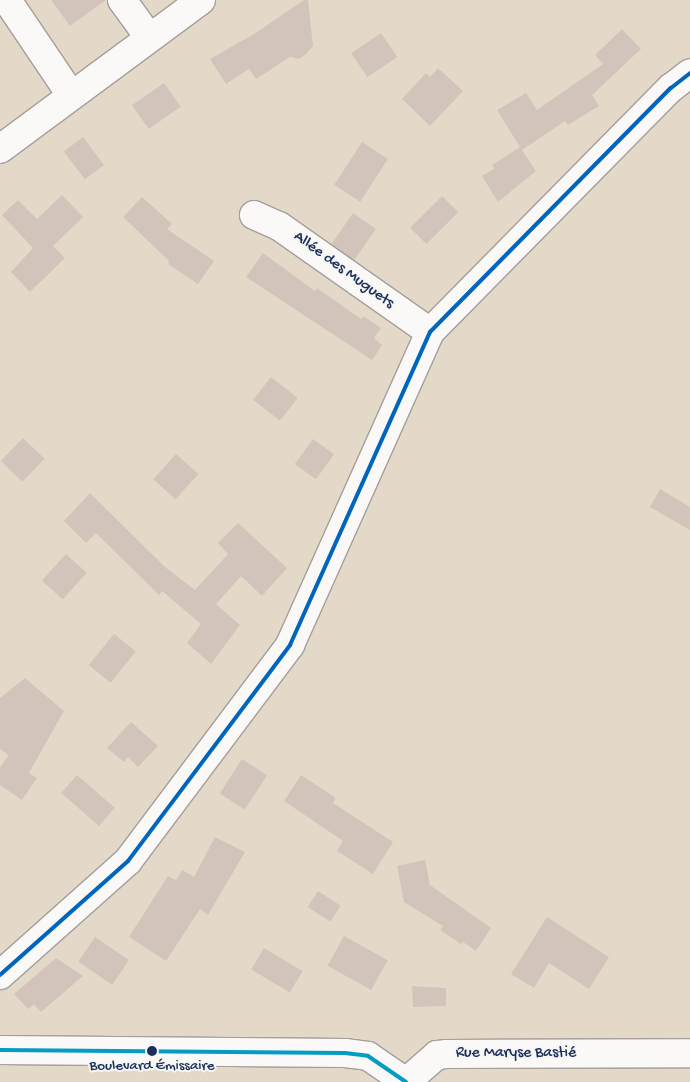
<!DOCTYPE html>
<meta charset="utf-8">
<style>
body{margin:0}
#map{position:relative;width:690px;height:1082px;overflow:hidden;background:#e4d9c8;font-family:"Gochi Hand",sans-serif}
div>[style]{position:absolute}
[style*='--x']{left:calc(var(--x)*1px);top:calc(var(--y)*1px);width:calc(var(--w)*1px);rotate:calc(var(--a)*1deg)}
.building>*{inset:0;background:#d2c4bb;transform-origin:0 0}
.roads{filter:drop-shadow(1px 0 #a39f9b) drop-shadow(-1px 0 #a39f9b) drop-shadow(0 1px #a39f9b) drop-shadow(0 -1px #a39f9b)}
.minor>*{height:28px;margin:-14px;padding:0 14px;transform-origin:14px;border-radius:14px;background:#fbf9f7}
.bus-1>*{height:4px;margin:-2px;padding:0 2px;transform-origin:2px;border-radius:2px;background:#0065bd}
.bus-2>*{height:4px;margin:-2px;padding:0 2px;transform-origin:2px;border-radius:2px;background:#039dc3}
.dots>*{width:14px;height:14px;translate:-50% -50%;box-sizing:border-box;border:2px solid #f6f6f2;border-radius:50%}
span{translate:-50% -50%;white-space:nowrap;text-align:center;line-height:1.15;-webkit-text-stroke:4px #f6f6f2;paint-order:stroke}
.bus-label{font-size:15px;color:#1b2f5e}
.street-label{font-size:16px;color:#1b2f5e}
</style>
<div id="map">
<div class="building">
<div style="clip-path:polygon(51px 0,106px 0,70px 26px)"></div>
<div style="clip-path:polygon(304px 0,308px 0,313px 46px,306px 54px,299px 59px,290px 57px,256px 79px,249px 69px,226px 84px,210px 59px,254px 34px)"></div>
<div style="clip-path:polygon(622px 29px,641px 49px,592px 95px,599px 106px,568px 125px,565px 121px,522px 150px,536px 171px,498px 202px,482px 176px,494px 169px,492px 165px,520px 147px,497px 110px,526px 93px,537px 110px,603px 64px,595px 55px)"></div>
<div style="left:381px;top:33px;width:29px;height:36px;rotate:56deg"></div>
<div style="clip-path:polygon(438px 68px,463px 91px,430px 126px,402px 99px,426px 73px,430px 77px)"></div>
<div style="left:164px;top:83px;width:29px;height:39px;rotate:55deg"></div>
<div style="left:83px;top:137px;width:35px;height:24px;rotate:53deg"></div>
<div style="left:362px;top:142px;width:31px;height:51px;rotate:33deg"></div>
<div style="clip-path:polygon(62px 195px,83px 217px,53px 246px,65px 258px,30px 292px,11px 272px,33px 248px,2px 215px,18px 200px,37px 219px)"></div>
<div style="left:442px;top:196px;width:23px;height:45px;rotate:45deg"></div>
<div style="clip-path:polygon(142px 197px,172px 224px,167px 229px,214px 261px,198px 284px,168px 264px,169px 261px,123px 217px)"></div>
<div style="left:353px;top:213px;width:28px;height:38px;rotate:35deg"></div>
<div style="clip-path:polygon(263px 253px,315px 291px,317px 288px,361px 319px,363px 316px,381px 328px,374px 338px,382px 345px,372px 360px,246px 277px)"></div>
<div style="left:271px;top:377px;width:34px;height:29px;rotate:38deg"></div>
<div style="left:23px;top:438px;width:30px;height:32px;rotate:44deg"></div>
<div style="left:313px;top:439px;width:26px;height:31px;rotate:36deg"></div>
<div style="left:176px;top:454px;width:30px;height:34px;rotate:42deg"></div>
<div style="clip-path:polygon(660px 489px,690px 507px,690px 530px,650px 507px)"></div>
<div style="clip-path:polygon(90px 493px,165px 567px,195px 590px,228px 554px,218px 543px,238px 523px,287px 568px,262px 596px,241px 576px,216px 604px,240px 625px,211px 664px,187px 643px,201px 624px,162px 591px,159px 595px,96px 533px,86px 543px,64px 521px)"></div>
<div style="left:66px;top:554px;width:28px;height:36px;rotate:42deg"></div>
<div style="left:114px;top:634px;width:28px;height:40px;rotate:39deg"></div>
<div style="clip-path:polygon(25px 678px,64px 711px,29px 773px,37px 778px,22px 800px,0 785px,0 767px,9px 755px,0 749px,0 698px)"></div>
<div style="clip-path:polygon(131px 722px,158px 746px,138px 767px,128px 757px,124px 762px,107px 748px)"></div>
<div style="left:242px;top:759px;width:30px;height:41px;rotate:33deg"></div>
<div style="left:77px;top:775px;width:50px;height:24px;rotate:41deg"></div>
<div style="clip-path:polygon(301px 775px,336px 798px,333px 803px,393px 842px,373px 874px,337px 851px,343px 841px,284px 801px)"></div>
<div style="clip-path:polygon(215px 837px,245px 852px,208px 915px,200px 909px,166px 961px,129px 937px,168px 876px,176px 880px,182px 870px,194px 877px)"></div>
<div style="clip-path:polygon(425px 860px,430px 885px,491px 928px,476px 951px,463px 942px,461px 944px,440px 930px,443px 926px,404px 902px,397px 866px)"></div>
<div style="left:318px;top:891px;width:27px;height:19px;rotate:33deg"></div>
<div style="clip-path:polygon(547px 917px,609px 957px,589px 989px,549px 963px,534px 988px,511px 974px)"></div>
<div style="left:344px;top:936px;width:50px;height:34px;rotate:29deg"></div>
<div style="left:95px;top:937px;width:41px;height:30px;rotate:34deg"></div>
<div style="left:264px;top:948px;width:45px;height:25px;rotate:31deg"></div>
<div style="clip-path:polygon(56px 958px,83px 976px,41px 1012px,34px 1004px,28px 1009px,14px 994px)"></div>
<div style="clip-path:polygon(412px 986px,446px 988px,446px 1006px,413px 1007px)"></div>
</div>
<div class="roads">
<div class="minor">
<div style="--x:7;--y:0;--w:115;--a:56"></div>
<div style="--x:122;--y:0;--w:46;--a:53.9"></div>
<div style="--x:0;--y:149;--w:250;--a:-36.5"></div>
<div style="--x:254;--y:215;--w:27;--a:24"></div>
<div style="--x:279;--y:226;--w:184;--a:35.1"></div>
<div style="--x:0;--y:975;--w:171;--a:-41.7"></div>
<div style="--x:128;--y:861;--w:270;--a:-53.1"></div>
<div style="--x:290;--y:645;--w:343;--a:-65.9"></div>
<div style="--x:430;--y:332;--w:343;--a:-45.4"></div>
<div style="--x:671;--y:88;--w:24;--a:-38"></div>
<div style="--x:0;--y:1050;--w:345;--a:0.5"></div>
<div style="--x:345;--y:1053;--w:23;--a:7"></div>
<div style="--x:368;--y:1056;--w:46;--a:34.4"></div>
<div style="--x:406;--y:1082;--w:41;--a:-41.1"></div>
<div style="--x:437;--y:1055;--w:9;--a:-6"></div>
<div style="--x:446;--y:1054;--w:244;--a:-0.2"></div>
</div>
</div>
<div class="bus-1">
<div style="--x:0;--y:975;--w:171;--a:-41.7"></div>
<div style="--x:128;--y:861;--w:270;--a:-53.1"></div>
<div style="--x:290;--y:645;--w:343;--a:-65.9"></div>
<div style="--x:430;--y:332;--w:343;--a:-45.4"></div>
<div style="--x:671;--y:88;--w:24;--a:-38"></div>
</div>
<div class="bus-2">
<div style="--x:0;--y:1050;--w:345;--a:0.5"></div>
<div style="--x:345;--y:1053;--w:23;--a:7"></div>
<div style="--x:368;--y:1056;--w:46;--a:34.4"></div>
</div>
<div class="dots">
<div style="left:152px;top:1051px;background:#1b2f5e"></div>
</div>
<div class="bus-label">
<span style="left:152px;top:1067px">Boulevard Émissaire</span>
</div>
<div class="street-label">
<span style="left:343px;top:271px;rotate:36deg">Allée des Muguets</span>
<span style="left:516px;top:1054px">Rue Maryse Bastié</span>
</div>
</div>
